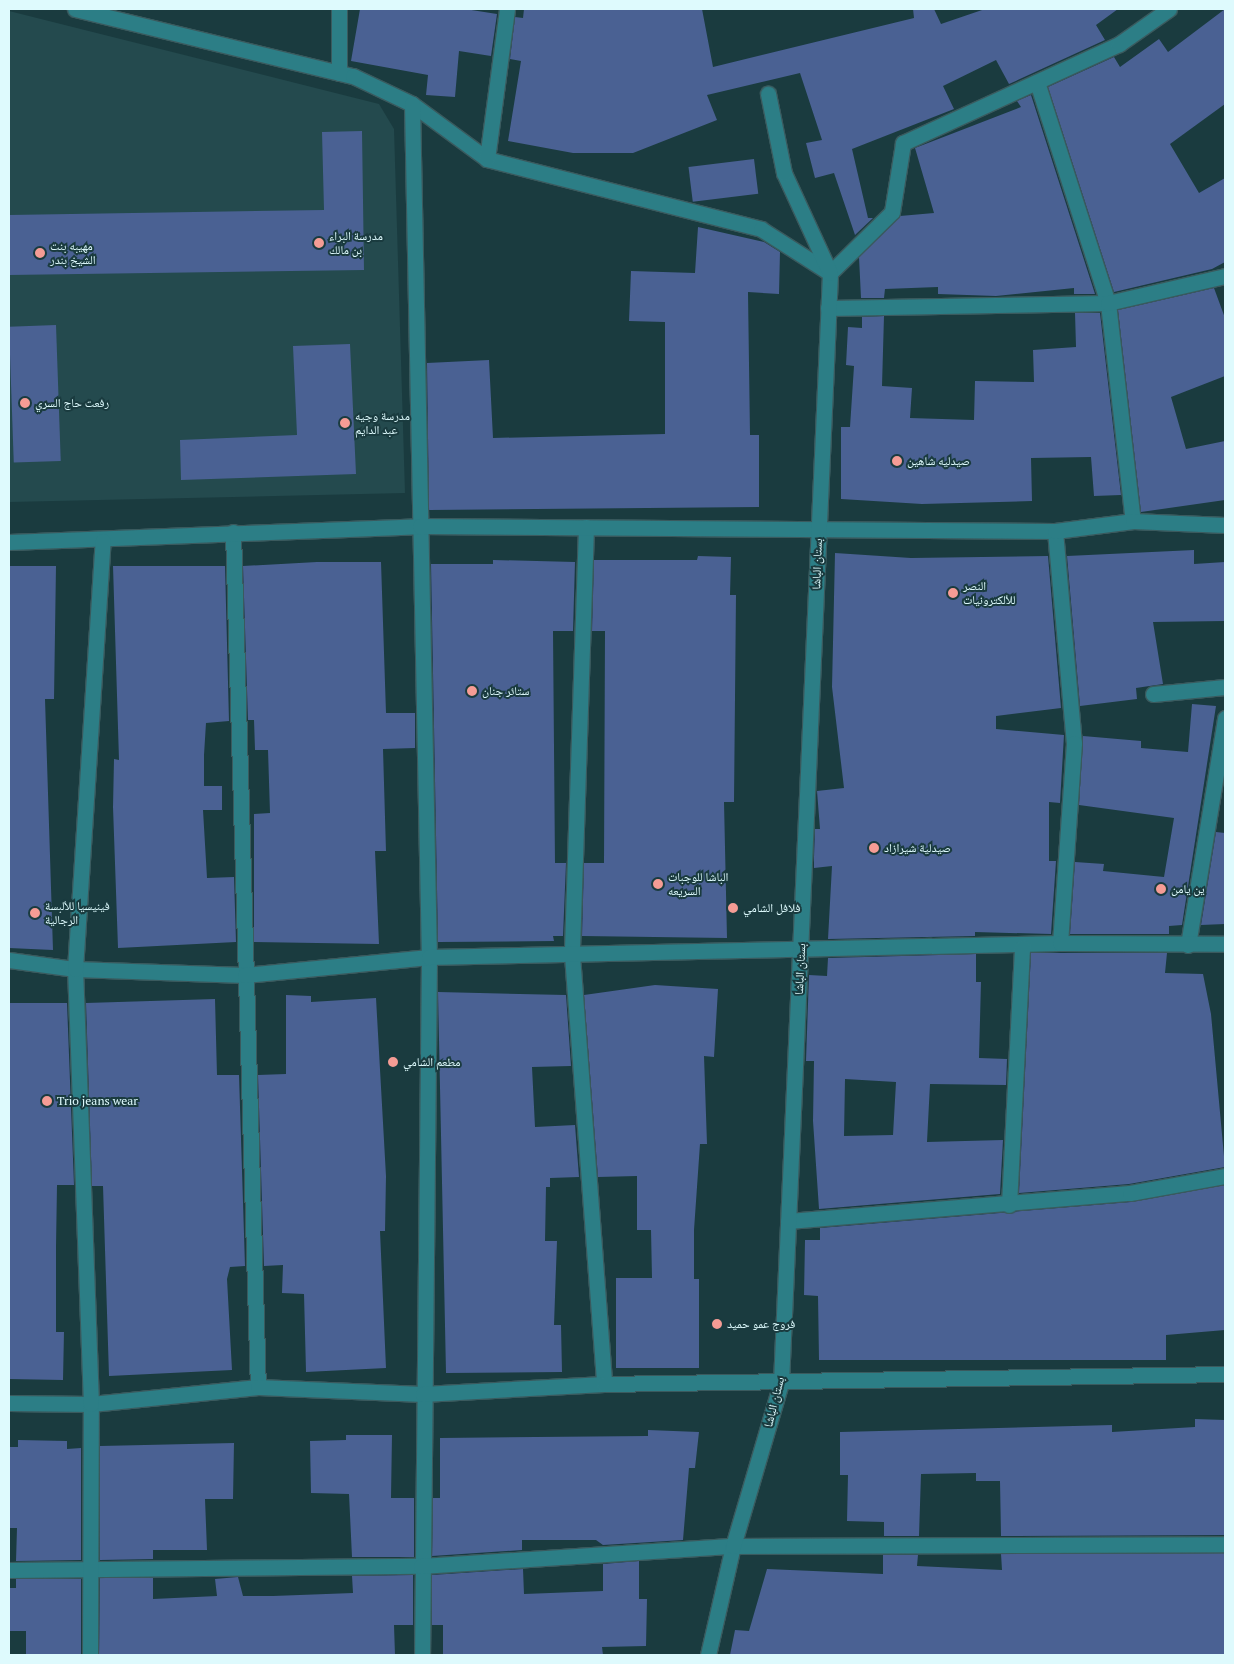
<!DOCTYPE html>
<meta charset="utf-8">
<style>
body{margin:0}
#map{position:relative;width:1234px;height:1664px;overflow:hidden;background:#1a3b3f;font-family:"PT Serif","Noto Naskh Arabic",serif}
div>[style]{position:absolute}
[style*='--x']{left:calc(var(--x)*1px);top:calc(var(--y)*1px);width:calc(var(--w)*1px);rotate:calc(var(--a)*1deg)}
.built>*{inset:0;background:#244a4e}
.building>*{inset:0;background:#4a6193;transform-origin:0 0}
.roads{filter:drop-shadow(1px 0 #3a5a5e) drop-shadow(-1px 0 #3a5a5e) drop-shadow(0 1px #3a5a5e) drop-shadow(0 -1px #3a5a5e)}
.minor>*{height:15px;margin:-7.5px;padding:0 7.5px;transform-origin:7.5px;border-radius:7.5px;background:#2c7e86}
.dots>*{width:14px;height:14px;translate:-50% -50%;box-sizing:border-box;border:2px solid #1a3b3f;border-radius:50%}
span{translate:-50% -50%;white-space:nowrap;text-align:center;line-height:1.15;-webkit-text-stroke:4px #1a3b3f;paint-order:stroke}
.poi-label{font-size:12px;color:#defafd}
.left{translate:0 -50%;text-align:left}
.street-label{font-size:12px;color:#defafd}
.frame{position:absolute;inset:0;border:10px solid #defafd;pointer-events:none}
</style>
<div id="map">
<div class="built">
<div style="clip-path:polygon(9px 11px,379px 104px,394px 129px,405px 493px,9px 502px)"></div>
</div>
<div class="building">
<div style="clip-path:polygon(360px 9px,465px 9px,497px 14px,491px 56px,459px 51px,455px 97px,426px 95px,428px 75px,351px 61px)"></div>
<div style="clip-path:polygon(524px 9px,702px 9px,713px 67px,914px 18px,913px 9px,934px 9px,941px 24px,985px 9px,1118px 9px,1096px 25px,1105px 40px,1009px 84px,996px 60px,943px 86px,954px 109px,852px 149px,868px 218px,873px 218px,855px 235px,834px 173px,815px 178px,806px 143px,822px 140px,800px 73px,707px 95px,717px 120px,633px 153px,573px 153px,508px 141px,521px 61px,510px 59px,515px 17px,523px 18px)"></div>
<div style="clip-path:polygon(1225px 9px,1225px 104px,1170px 144px,1199px 193px,1225px 178px,1225px 262px,1212px 269px,1114px 292px,1048px 87px,1114px 57px,1120px 67px,1159px 39px,1168px 52px)"></div>
<div style="clip-path:polygon(1031px 95px,1095px 294px,1074px 294px,1074px 288px,996px 296px,938px 294px,938px 287px,885px 289px,884px 298px,861px 298px,859px 257px,900px 216px,934px 213px,915px 148px,1021px 107px,1017px 101px)"></div>
<div style="clip-path:polygon(362px 131px,364px 270px,9px 275px,9px 215px,324px 210px,322px 132px)"></div>
<div style="left:754px;top:159px;width:35px;height:66px;rotate:83deg"></div>
<div style="clip-path:polygon(698px 227px,764px 242px,780px 252px,779px 294px,748px 292px,750px 435px,759px 435px,759px 507px,429px 510px,427px 363px,489px 360px,493px 438px,665px 434px,665px 322px,629px 321px,631px 271px,695px 273px)"></div>
<div style="clip-path:polygon(1214px 288px,1225px 318px,1225px 376px,1171px 397px,1186px 449px,1225px 441px,1225px 500px,1141px 512px,1118px 310px)"></div>
<div style="clip-path:polygon(1075px 313px,1100px 313px,1121px 495px,1094px 496px,1091px 457px,1031px 458px,1032px 501px,922px 504px,841px 499px,841px 427px,850px 427px,854px 366px,846px 365px,848px 327px,862px 328px,862px 317px,884px 316px,882px 386px,912px 388px,910px 418px,974px 420px,975px 381px,1034px 382px,1033px 350px,1076px 347px)"></div>
<div style="left:56px;top:325px;width:136px;height:47px;rotate:88deg"></div>
<div style="clip-path:polygon(350px 344px,356px 474px,181px 480px,180px 440px,297px 435px,293px 346px)"></div>
<div style="clip-path:polygon(1194px 550px,1194px 564px,1225px 562px,1225px 621px,1153px 622px,1163px 684px,1136px 688px,1137px 699px,1080px 706px,1067px 556px)"></div>
<div style="clip-path:polygon(835px 553px,911px 558px,1048px 556px,1061px 708px,996px 716px,996px 729px,1064px 735px,1060px 803px,1049px 802px,1049px 861px,1056px 861px,1051px 934px,975px 932px,975px 936px,828px 939px,832px 866px,814px 868px,814px 857px,815px 829px,820px 829px,817px 791px,844px 788px,832px 687px)"></div>
<div style="clip-path:polygon(698px 556px,731px 557px,730px 595px,736px 595px,734px 802px,724px 802px,727px 938px,582px 936px,584px 863px,604px 863px,605px 631px,592px 631px,594px 560px,697px 560px)"></div>
<div style="clip-path:polygon(493px 560px,575px 562px,573px 631px,553px 631px,555px 863px,566px 863px,563px 936px,553px 936px,554px 941px,438px 942px,431px 564px,493px 564px)"></div>
<div style="clip-path:polygon(317px 562px,381px 562px,386px 713px,415px 713px,415px 748px,383px 749px,386px 851px,375px 851px,379px 944px,254px 942px,254px 814px,270px 813px,268px 750px,255px 750px,254px 720px,248px 720px,243px 566px)"></div>
<div style="clip-path:polygon(9px 566px,56px 566px,54px 699px,45px 699px,53px 950px,9px 948px)"></div>
<div style="clip-path:polygon(113px 566px,225px 566px,229px 721px,206px 723px,204px 755px,204px 786px,222px 786px,222px 810px,203px 810px,207px 878px,234px 877px,236px 942px,118px 948px,113px 807px,114px 759px,119px 760px)"></div>
<div style="clip-path:polygon(1192px 704px,1216px 706px,1182px 925px,1169px 926px,1169px 934px,1070px 934px,1075px 862px,1104px 864px,1103px 871px,1164px 877px,1174px 818px,1079px 805px,1083px 736px,1141px 741px,1141px 748px,1188px 752px)"></div>
<div style="clip-path:polygon(1216px 832px,1225px 833px,1225px 924px,1201px 925px)"></div>
<div style="clip-path:polygon(1031px 953px,1167px 953px,1165px 973px,1203px 974px,1211px 1014px,1225px 1167px,1129px 1184px,1019px 1193px)"></div>
<div style="clip-path:polygon(evenodd,976px 954px,976px 982px,981px 982px,979px 1058px,1007px 1059px,1006px 1085px,930px 1084px,927px 1142px,1003px 1140px,1000px 1194px,819px 1209px,813px 1121px,814px 1061px,806px 1061px,809px 975px,827px 976px,828px 958px,976px 954px,845px 1079px,896px 1082px,893px 1135px,844px 1136px,845px 1079px)"></div>
<div style="clip-path:polygon(655px 985px,718px 989px,714px 1057px,704px 1056px,707px 1144px,700px 1144px,694px 1230px,694px 1279px,699px 1279px,699px 1368px,616px 1368px,616px 1278px,652px 1278px,651px 1230px,637px 1230px,637px 1176px,598px 1177px,584px 995px)"></div>
<div style="clip-path:polygon(438px 992px,566px 995px,571px 1066px,532px 1067px,535px 1127px,575px 1125px,579px 1177px,550px 1178px,550px 1187px,546px 1187px,545px 1241px,557px 1241px,554px 1325px,561px 1325px,562px 1372px,446px 1373px)"></div>
<div style="clip-path:polygon(286px 995px,311px 996px,311px 1002px,376px 998px,386px 1176px,385px 1231px,380px 1231px,386px 1368px,306px 1372px,304px 1294px,282px 1293px,283px 1265px,264px 1266px,258px 1075px,286px 1074px)"></div>
<div style="clip-path:polygon(215px 999px,217px 1075px,239px 1075px,245px 1266px,230px 1267px,227px 1279px,232px 1370px,109px 1376px,103px 1186px,92px 1186px,86px 1003px)"></div>
<div style="clip-path:polygon(9px 1003px,67px 1003px,74px 1185px,57px 1185px,56px 1247px,56px 1332px,64px 1332px,63px 1380px,9px 1379px)"></div>
<div style="clip-path:polygon(1225px 1185px,1225px 1330px,1166px 1335px,1166px 1360px,819px 1360px,818px 1296px,804px 1295px,805px 1240px,820px 1240px,820px 1228px,1131px 1202px)"></div>
<div style="clip-path:polygon(1195px 1419px,1225px 1420px,1225px 1535px,1001px 1536px,1000px 1481px,976px 1481px,976px 1473px,921px 1474px,919px 1536px,884px 1536px,884px 1522px,847px 1521px,848px 1475px,840px 1475px,840px 1432px,1112px 1425px,1112px 1432px,1195px 1427px)"></div>
<div style="clip-path:polygon(648px 1430px,699px 1432px,695px 1468px,689px 1468px,683px 1540px,603px 1545px,596px 1540px,522px 1540px,522px 1550px,432px 1556px,433px 1498px,440px 1498px,440px 1438px,648px 1436px)"></div>
<div style="clip-path:polygon(346px 1435px,392px 1435px,391px 1498px,414px 1498px,414px 1557px,352px 1557px,349px 1494px,311px 1493px,310px 1441px,346px 1440px)"></div>
<div style="clip-path:polygon(18px 1440px,67px 1441px,67px 1449px,81px 1448px,81px 1560px,16px 1561px,17px 1528px,9px 1528px,9px 1447px,18px 1447px)"></div>
<div style="clip-path:polygon(234px 1443px,233px 1499px,205px 1499px,207px 1550px,153px 1550px,153px 1559px,100px 1560px,100px 1446px)"></div>
<div style="clip-path:polygon(1225px 1553px,1225px 1655px,730px 1655px,735px 1630px,749px 1631px,767px 1569px,883px 1574px,883px 1555px,918px 1555px,917px 1566px,1002px 1570px,1001px 1554px)"></div>
<div style="clip-path:polygon(639px 1561px,639px 1599px,647px 1599px,646px 1646px,602px 1647px,603px 1655px,443px 1655px,443px 1625px,432px 1625px,432px 1575px,523px 1569px,524px 1594px,603px 1591px,603px 1564px)"></div>
<div style="clip-path:polygon(413px 1575px,413px 1625px,394px 1625px,395px 1655px,99px 1655px,100px 1578px,153px 1578px,153px 1599px,217px 1596px,215px 1579px,238px 1577px,243px 1596px,273px 1596px,353px 1593px,352px 1576px)"></div>
<div style="clip-path:polygon(16px 1579px,81px 1579px,81px 1655px,26px 1655px,26px 1631px,9px 1631px,9px 1588px,16px 1588px)"></div>
</div>
<div class="roads">
<div class="minor">
<div style="--x:75;--y:9;--w:286;--a:13.6"></div>
<div style="--x:353;--y:76;--w:65;--a:25.4"></div>
<div style="--x:412;--y:104;--w:93;--a:36.3"></div>
<div style="--x:487;--y:159;--w:283;--a:14.3"></div>
<div style="--x:761;--y:229;--w:82;--a:32.5"></div>
<div style="--x:339;--y:9;--w:64;--a:90"></div>
<div style="--x:1037;--y:82;--w:232;--a:72.2"></div>
<div style="--x:1108;--y:303;--w:219;--a:83.5"></div>
<div style="--x:412;--y:104;--w:853;--a:88.86"></div>
<div style="--x:429;--y:957;--w:698;--a:90.57"></div>
<div style="--x:487;--y:159;--w:151;--a:-82.4"></div>
<div style="--x:830;--y:273;--w:87;--a:-44.5"></div>
<div style="--x:892;--y:212;--w:70;--a:-80.9"></div>
<div style="--x:903;--y:143;--w:238;--a:-24.6"></div>
<div style="--x:1119;--y:44;--w:61;--a:-35"></div>
<div style="--x:828;--y:308;--w:280;--a:-1"></div>
<div style="--x:1108;--y:303;--w:120;--a:-13"></div>
<div style="--x:586;--y:527;--w:428;--a:91.9"></div>
<div style="--x:572;--y:955;--w:430;--a:85.7"></div>
<div style="--x:1055;--y:531;--w:213;--a:84.9"></div>
<div style="--x:1074;--y:743;--w:200;--a:94"></div>
<div style="--x:233;--y:532;--w:855;--a:88.33"></div>
<div style="--x:9;--y:542;--w:411;--a:-2.2"></div>
<div style="--x:420;--y:526;--w:635;--a:0.45"></div>
<div style="--x:1055;--y:531;--w:79;--a:-7.3"></div>
<div style="--x:1133;--y:521;--w:92;--a:2.5"></div>
<div style="--x:1153;--y:694;--w:72;--a:-5.6"></div>
<div style="--x:1188;--y:945;--w:230;--a:-80.7"></div>
<div style="--x:9;--y:960;--w:67;--a:7.8"></div>
<div style="--x:75;--y:969;--w:170;--a:2"></div>
<div style="--x:245;--y:975;--w:185;--a:-5.6"></div>
<div style="--x:429;--y:957;--w:631;--a:-1.27"></div>
<div style="--x:1060;--y:943;--w:165;--a:0.3"></div>
<div style="--x:1009;--y:1205;--w:258;--a:-87.1"></div>
<div style="--x:788;--y:1221;--w:343;--a:-4.7"></div>
<div style="--x:1130;--y:1193;--w:97;--a:-10.1"></div>
<div style="--x:9;--y:1403;--w:82;--a:0.7"></div>
<div style="--x:91;--y:1404;--w:168;--a:-5.8"></div>
<div style="--x:258;--y:1387;--w:165;--a:2.4"></div>
<div style="--x:423;--y:1394;--w:181;--a:-3.2"></div>
<div style="--x:604;--y:1384;--w:621;--a:-0.92"></div>
<div style="--x:9;--y:1570;--w:412;--a:-0.6"></div>
<div style="--x:421;--y:1566;--w:313;--a:-3.7"></div>
<div style="--x:733;--y:1546;--w:492;--a:-0.2"></div>
<div style="--x:90;--y:1655;--w:251;--a:-89.8"></div>
<div style="--x:91;--y:1404;--w:435;--a:-92.1"></div>
<div style="--x:75;--y:969;--w:429;--a:-86.3"></div>
<div style="--x:708;--y:1655;--w:112;--a:-77.1"></div>
<div style="--x:733;--y:1546;--w:170;--a:-73.6"></div>
<div style="--x:781;--y:1383;--w:1111;--a:-87.47"></div>
<div style="--x:830;--y:273;--w:110;--a:-114.7"></div>
<div style="--x:784;--y:173;--w:81;--a:-101.4"></div>
</div>
</div>
<div class="dots">
<div style="left:319px;top:243px;background:#f59c95"></div>
<div style="left:40px;top:253px;background:#f59c95"></div>
<div style="left:25px;top:403px;background:#f59c95"></div>
<div style="left:345px;top:423px;background:#f59c95"></div>
<div style="left:897px;top:461px;background:#f59c95"></div>
<div style="left:953px;top:593px;background:#f59c95"></div>
<div style="left:472px;top:691px;background:#f59c95"></div>
<div style="left:874px;top:848px;background:#f59c95"></div>
<div style="left:658px;top:884px;background:#f59c95"></div>
<div style="left:1161px;top:889px;background:#f59c95"></div>
<div style="left:733px;top:908px;background:#f59c95"></div>
<div style="left:35px;top:913px;background:#f59c95"></div>
<div style="left:393px;top:1062px;background:#f59c95"></div>
<div style="left:47px;top:1101px;background:#f59c95"></div>
<div style="left:717px;top:1324px;background:#f59c95"></div>
</div>
<div class="poi-label">
<span class="left" style="left:329px;top:243px">مدرسة البراء<br>بن مالك</span>
<span class="left" style="left:50px;top:253px">مهيبه بنت<br>الشيخ بندر</span>
<span class="left" style="left:35px;top:403px">رفعت حاج السري</span>
<span class="left" style="left:355px;top:423px">مدرسة وجيه<br>عبد الدايم</span>
<span class="left" style="left:907px;top:461px">صيدليه شاهين</span>
<span class="left" style="left:963px;top:593px">النصر<br>للألكترونيات</span>
<span class="left" style="left:482px;top:691px">ستائر جنان</span>
<span class="left" style="left:884px;top:848px">صيدلية شيرازاد</span>
<span class="left" style="left:668px;top:884px">الباشا للوجبات<br>السريعه</span>
<span class="left" style="left:1171px;top:889px">ين يامن</span>
<span class="left" style="left:45px;top:913px">فينيسيا للألبسة<br>الرجالية</span>
<span class="left" style="left:743px;top:908px">فلافل الشامي</span>
<span class="left" style="left:403px;top:1062px">مطعم الشامي</span>
<span class="left" style="left:57px;top:1101px">Trio jeans wear</span>
<span class="left" style="left:727px;top:1324px">فروج عمو حميد</span>
</div>
<div class="street-label">
<span style="left:817px;top:564px;rotate:-88deg">بستان الباشا</span>
<span style="left:800px;top:969px;rotate:-87deg">بستان الباشا</span>
<span style="left:774px;top:1402px;rotate:-76deg">بستان الباشا</span>
</div>
<div class="frame"></div>
</div>
